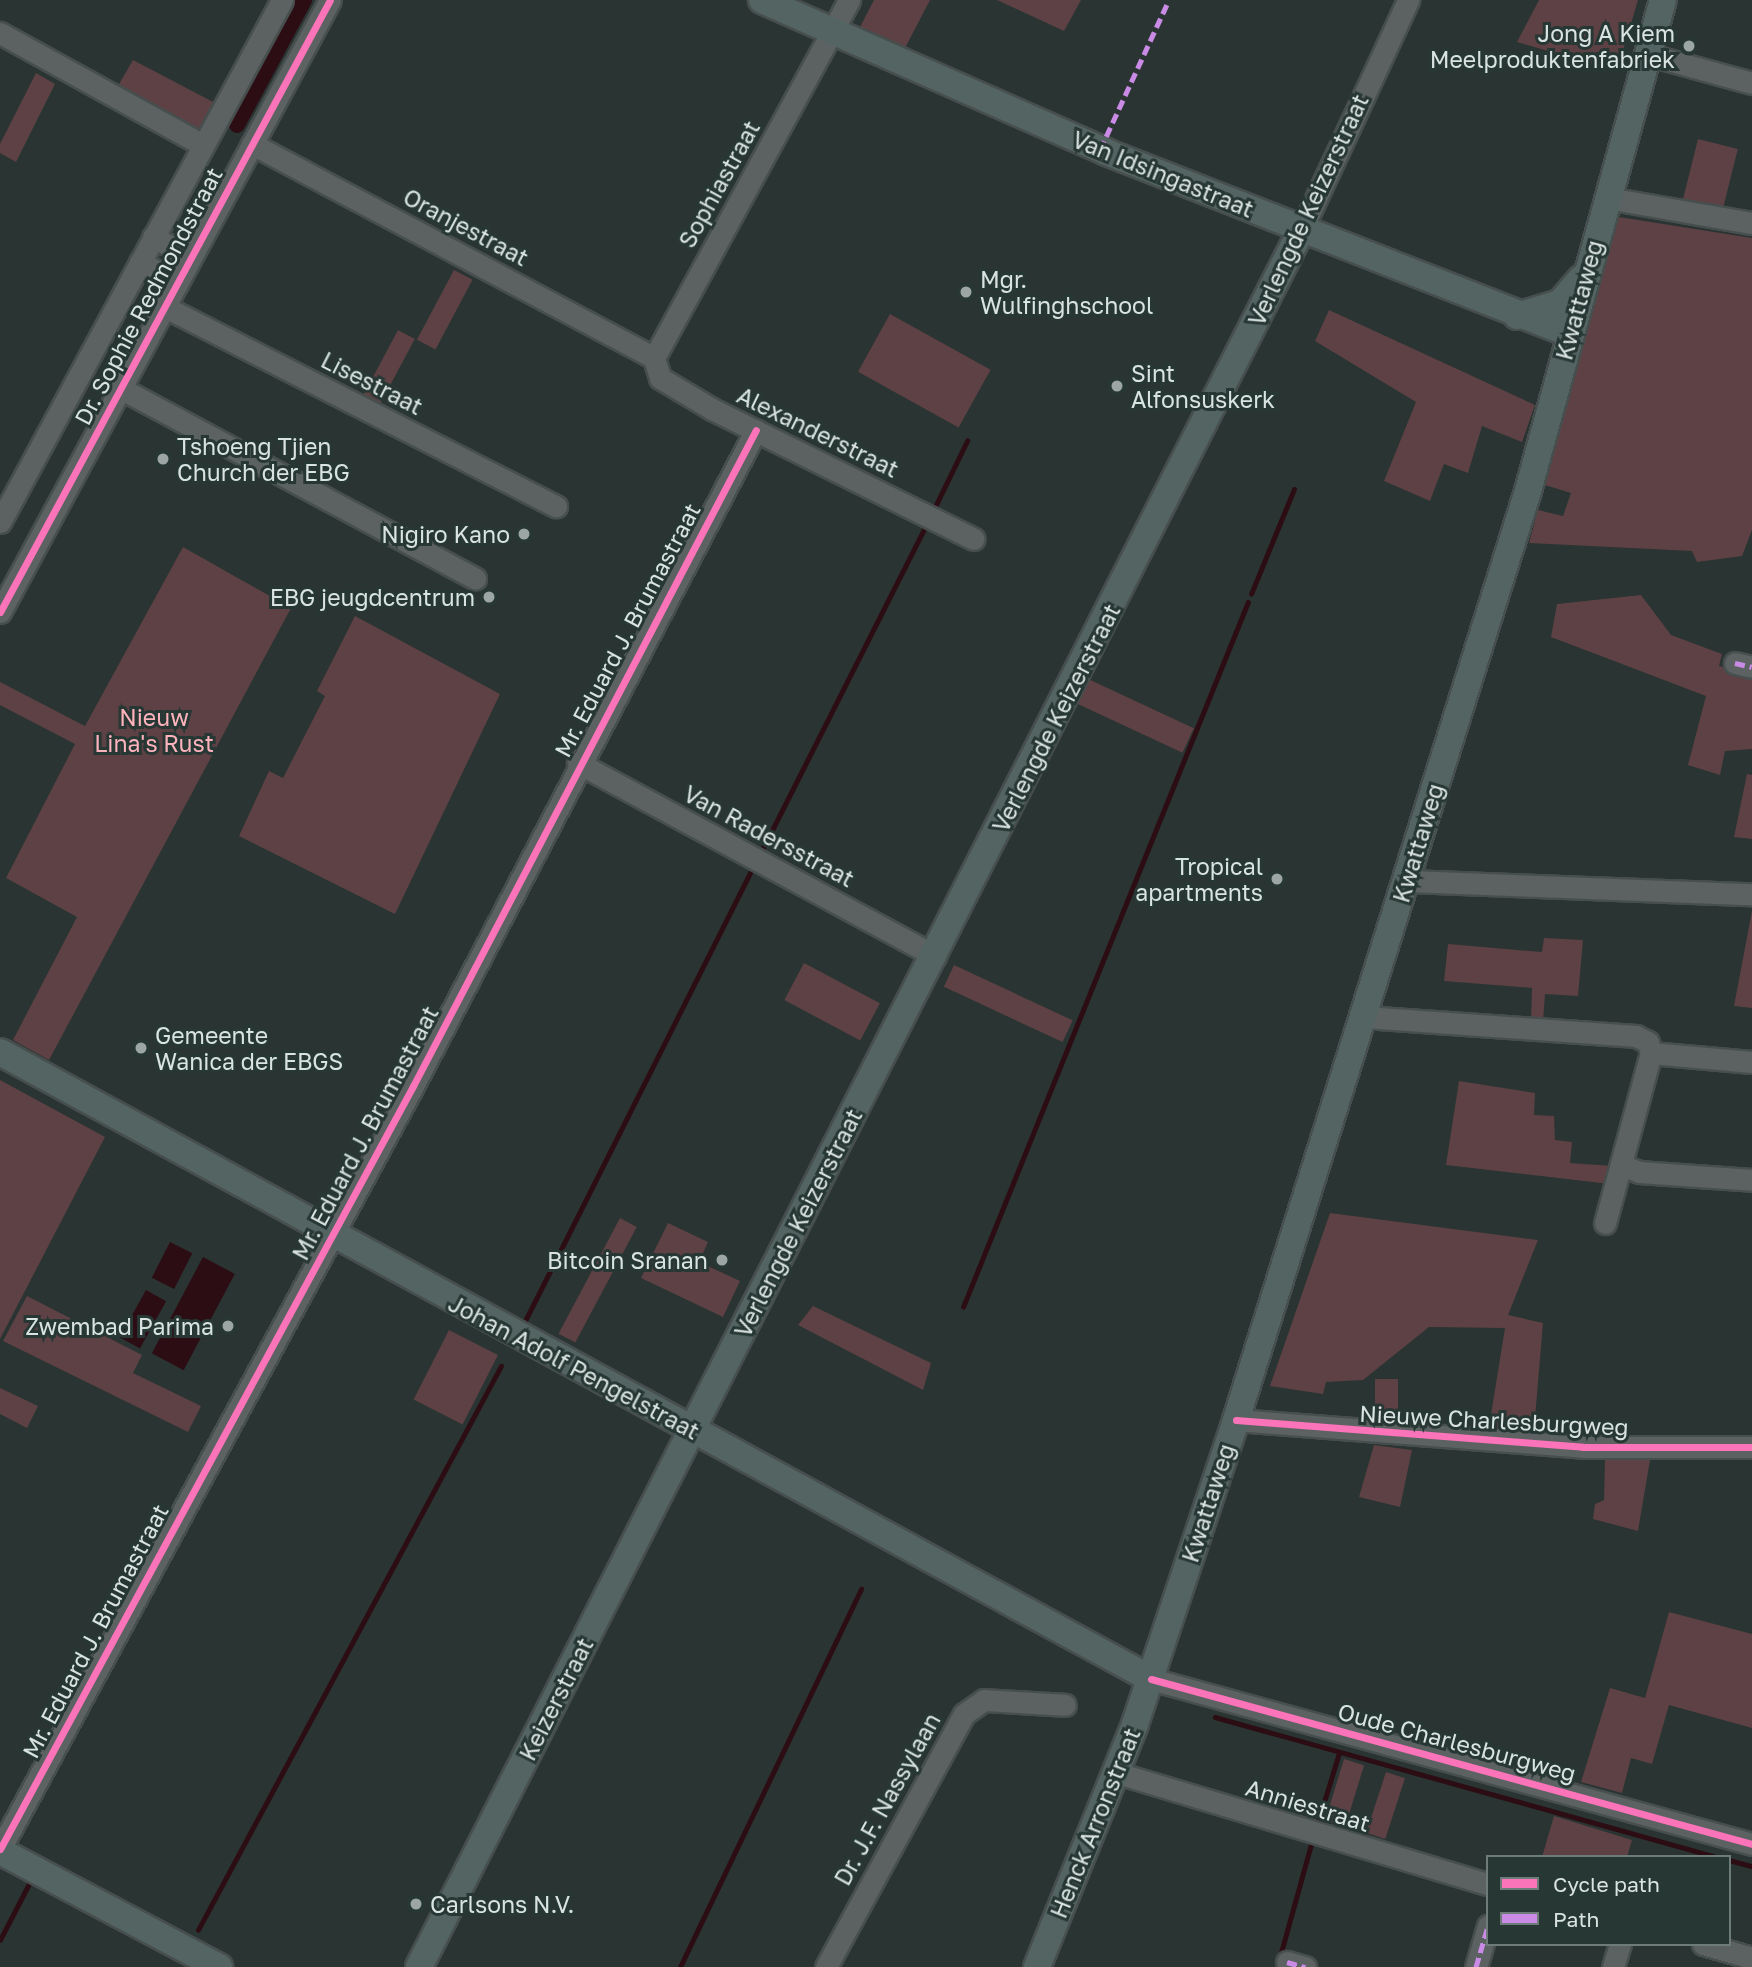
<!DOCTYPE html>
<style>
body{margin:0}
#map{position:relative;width:1752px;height:1967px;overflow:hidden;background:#2a3432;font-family:"Golos Text",sans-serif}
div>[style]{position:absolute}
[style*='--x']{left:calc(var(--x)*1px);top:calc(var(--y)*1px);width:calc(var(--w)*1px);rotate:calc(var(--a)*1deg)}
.green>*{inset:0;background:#5d4144;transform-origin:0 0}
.water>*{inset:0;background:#2c0d14;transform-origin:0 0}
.stream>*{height:4.5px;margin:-2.25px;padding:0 2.25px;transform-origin:2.25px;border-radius:2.25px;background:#2c0d14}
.canal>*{height:16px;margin:-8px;padding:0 8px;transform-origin:8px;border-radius:8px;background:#2c0d14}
.roads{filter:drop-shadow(2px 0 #474f4e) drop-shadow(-2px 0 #474f4e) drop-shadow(0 2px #474f4e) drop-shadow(0 -2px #474f4e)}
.minor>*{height:21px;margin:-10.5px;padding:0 10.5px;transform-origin:10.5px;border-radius:10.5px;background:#5b6261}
.major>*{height:26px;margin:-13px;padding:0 13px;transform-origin:13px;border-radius:13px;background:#546462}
.quiet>*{height:5px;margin-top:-2.5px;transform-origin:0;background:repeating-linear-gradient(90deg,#ca8be6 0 10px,transparent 0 15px)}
.cycleway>*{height:7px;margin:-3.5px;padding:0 3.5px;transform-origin:3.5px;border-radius:3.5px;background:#fb73b8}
.dots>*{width:19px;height:19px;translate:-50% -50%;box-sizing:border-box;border:4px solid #273734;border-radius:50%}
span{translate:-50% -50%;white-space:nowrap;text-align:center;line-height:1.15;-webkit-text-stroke:6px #273734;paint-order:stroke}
.poi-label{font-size:23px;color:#d9e3e1}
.right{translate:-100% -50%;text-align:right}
.left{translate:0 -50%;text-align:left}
.street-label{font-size:23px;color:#d9e3e1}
.park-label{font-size:23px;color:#fdb2bc}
.legend{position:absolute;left:1486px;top:1855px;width:245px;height:91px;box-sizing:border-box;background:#273734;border:2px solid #6e7c79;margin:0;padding:9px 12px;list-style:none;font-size:21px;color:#d9e3e1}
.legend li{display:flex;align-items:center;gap:14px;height:35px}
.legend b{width:35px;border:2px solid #6e7c79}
</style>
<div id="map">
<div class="green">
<div style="clip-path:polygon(874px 0,930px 0,904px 50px,860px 27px)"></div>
<div style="clip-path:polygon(997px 0,1081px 0,1064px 31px)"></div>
<div style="clip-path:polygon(1539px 0,1638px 0,1617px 71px,1517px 42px)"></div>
<div style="clip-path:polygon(133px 60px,215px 103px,204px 125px,197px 131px,115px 91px)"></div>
<div style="clip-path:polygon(36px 73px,55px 84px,16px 162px,0 153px,0 144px)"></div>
<div style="left:1698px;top:139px;width:41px;height:64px;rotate:14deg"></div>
<div style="clip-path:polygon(1619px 217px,1752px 238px,1752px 530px,1742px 556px,1697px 562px,1692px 551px,1529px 543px,1538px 510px,1563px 516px,1571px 493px,1545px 485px)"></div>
<div style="left:454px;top:270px;width:21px;height:79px;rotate:28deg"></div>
<div style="clip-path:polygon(1329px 310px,1535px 405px,1522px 442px,1482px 426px,1468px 473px,1444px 464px,1430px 501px,1384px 481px,1416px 402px,1315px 341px)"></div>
<div style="left:890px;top:314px;width:115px;height:66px;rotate:29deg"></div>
<div style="left:398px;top:330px;width:19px;height:76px;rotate:28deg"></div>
<div style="clip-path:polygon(183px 547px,291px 608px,49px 1060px,13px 1040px,77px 917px,6px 878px,75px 744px,0 705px,0 682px,85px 726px)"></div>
<div style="clip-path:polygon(1641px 595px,1671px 635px,1722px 654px,1719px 666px,1752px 673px,1752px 749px,1725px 751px,1720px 775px,1688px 765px,1706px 696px,1551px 637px,1557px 604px)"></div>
<div style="clip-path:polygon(355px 616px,500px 694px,395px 914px,239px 836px,269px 771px,283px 778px,325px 696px,317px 691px)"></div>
<div style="left:1086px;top:678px;width:119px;height:27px;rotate:25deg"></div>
<div style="clip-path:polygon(1747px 774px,1752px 775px,1752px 839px,1734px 837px)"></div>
<div style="clip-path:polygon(1752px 911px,1752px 1008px,1734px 1006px)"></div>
<div style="clip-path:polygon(1544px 938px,1583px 940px,1578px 996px,1545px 994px,1543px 1022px,1531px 1021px,1532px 988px,1444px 981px,1448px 944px,1542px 952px)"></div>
<div style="left:804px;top:963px;width:86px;height:42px;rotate:28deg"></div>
<div style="left:954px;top:965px;width:131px;height:24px;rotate:25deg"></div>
<div style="clip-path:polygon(0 1080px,105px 1137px,0 1339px)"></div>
<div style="clip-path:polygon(1459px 1081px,1535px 1093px,1534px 1115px,1554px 1116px,1555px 1140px,1572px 1142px,1570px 1163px,1613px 1166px,1610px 1184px,1446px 1165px)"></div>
<div style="clip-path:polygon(1330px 1213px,1538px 1240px,1508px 1315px,1543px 1323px,1534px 1430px,1489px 1427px,1505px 1328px,1429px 1327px,1363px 1380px,1326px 1382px,1323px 1394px,1270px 1386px)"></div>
<div style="left:620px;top:1218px;width:19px;height:131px;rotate:28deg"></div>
<div style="clip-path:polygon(668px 1223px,708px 1242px,699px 1262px,740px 1281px,723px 1317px,641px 1278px)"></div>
<div style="clip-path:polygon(27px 1296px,142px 1355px,133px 1373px,201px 1406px,188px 1432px,3px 1341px)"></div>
<div style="clip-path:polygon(813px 1306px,931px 1363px,923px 1390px,798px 1325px)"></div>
<div style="left:449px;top:1330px;width:55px;height:78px;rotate:27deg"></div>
<div style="left:1375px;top:1379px;width:23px;height:49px"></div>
<div style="clip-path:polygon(0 1388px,38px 1406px,27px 1428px,0 1414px)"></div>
<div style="clip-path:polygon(1374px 1445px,1412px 1450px,1400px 1507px,1359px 1497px)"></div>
<div style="clip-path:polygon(1605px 1460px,1650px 1460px,1638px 1531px,1593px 1519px,1595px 1504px,1604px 1500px)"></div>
<div style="clip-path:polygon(1669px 1612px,1752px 1634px,1752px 1728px,1669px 1705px,1652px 1764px,1631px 1758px,1622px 1793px,1581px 1782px,1610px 1688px,1645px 1698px)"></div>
<div style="left:1344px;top:1759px;width:21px;height:64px;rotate:17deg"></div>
<div style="left:1386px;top:1772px;width:20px;height:64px;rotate:18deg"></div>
<div style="clip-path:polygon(1554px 1816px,1632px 1840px,1627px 1857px,1542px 1857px)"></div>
</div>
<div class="water">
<div style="left:170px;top:1242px;width:25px;height:40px;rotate:27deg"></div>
<div style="left:203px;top:1257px;width:36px;height:109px;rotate:28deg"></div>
<div style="left:146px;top:1290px;width:23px;height:54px;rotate:29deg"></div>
</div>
<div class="stream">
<div style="--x:933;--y:511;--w:78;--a:-64.1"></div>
<div style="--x:1251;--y:594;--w:113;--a:-67.7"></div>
<div style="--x:760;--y:854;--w:366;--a:-63.2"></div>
<div style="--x:963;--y:1307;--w:760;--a:-67.99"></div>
<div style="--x:524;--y:1323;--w:513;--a:-63.33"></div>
<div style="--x:1215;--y:1717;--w:521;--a:15.58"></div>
<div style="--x:1317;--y:1825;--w:75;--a:-73"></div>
<div style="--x:1729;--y:1860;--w:24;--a:15"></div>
<div style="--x:198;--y:1930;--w:640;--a:-61.75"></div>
<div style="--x:0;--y:1940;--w:68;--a:-62.7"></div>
<div style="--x:680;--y:1967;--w:419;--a:-64.4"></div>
<div style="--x:1277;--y:1967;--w:135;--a:-74.5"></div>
</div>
<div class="canal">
<div style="--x:237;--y:125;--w:142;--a:-61.8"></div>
</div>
<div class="roads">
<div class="minor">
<div style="--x:0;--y:33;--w:230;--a:28.9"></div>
<div style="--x:1646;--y:54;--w:110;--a:15.3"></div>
<div style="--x:252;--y:144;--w:455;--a:28"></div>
<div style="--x:1607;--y:198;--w:147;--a:9.8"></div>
<div style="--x:1301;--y:231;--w:255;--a:-65.1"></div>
<div style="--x:153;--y:237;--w:43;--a:27.8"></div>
<div style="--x:140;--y:262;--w:43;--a:28.9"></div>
<div style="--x:165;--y:307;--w:439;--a:27"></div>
<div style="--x:654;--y:358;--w:408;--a:-61.4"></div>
<div style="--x:654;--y:358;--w:21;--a:73"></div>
<div style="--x:660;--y:378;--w:61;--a:30.8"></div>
<div style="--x:712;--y:409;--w:292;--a:26.4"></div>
<div style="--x:120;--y:388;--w:403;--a:28.2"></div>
<div style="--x:0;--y:522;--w:593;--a:-61.62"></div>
<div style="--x:0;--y:612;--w:695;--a:-61.67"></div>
<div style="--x:1735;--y:663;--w:17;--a:13"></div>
<div style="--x:578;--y:763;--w:406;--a:28.4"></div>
<div style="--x:1406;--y:881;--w:346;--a:2.2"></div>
<div style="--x:1364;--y:1017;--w:273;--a:4"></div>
<div style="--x:1636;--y:1036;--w:13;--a:27"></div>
<div style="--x:1648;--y:1042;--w:11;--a:75"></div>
<div style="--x:1651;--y:1053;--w:101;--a:5.1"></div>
<div style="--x:1621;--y:1165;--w:19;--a:21"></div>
<div style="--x:1639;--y:1172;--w:113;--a:4"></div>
<div style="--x:1605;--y:1223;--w:176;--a:-74.9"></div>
<div style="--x:1236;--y:1420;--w:348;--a:4.4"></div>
<div style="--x:1583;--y:1447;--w:169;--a:0"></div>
<div style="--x:1151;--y:1679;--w:623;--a:15.35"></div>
<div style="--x:1114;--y:1772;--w:390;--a:16.7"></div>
<div style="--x:0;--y:1849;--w:868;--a:-61.57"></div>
<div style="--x:413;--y:1086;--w:740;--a:-62.4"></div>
<div style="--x:1703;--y:1944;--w:51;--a:15.9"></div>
<div style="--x:1287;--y:1962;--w:19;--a:16"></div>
<div style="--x:826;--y:1967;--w:288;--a:-61.4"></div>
<div style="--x:964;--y:1714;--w:24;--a:-35"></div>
<div style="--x:984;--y:1700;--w:81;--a:3.5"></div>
<div style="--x:1476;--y:1967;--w:43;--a:-73.7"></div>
<div style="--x:1613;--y:1967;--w:24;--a:-73"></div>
</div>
<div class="major">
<div style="--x:762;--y:0;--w:376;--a:23.8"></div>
<div style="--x:1106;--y:152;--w:498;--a:21.4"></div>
<div style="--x:1517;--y:316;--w:45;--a:-16.8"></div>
<div style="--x:1560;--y:303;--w:33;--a:-49"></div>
<div style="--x:0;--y:1052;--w:1311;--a:28.58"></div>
<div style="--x:0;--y:1851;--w:248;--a:27.9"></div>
<div style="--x:419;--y:1967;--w:1947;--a:-63.07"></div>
<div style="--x:1037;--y:1967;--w:262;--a:-68"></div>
<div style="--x:1135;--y:1724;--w:320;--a:-71.6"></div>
<div style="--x:1236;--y:1420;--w:974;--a:-72.55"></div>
<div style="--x:1528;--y:491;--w:509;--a:-74.63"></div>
</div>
</div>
<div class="quiet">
<div style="--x:1100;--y:150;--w:163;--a:-65.3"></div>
<div style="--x:1735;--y:663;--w:17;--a:13"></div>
<div style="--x:1287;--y:1962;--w:19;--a:16"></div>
<div style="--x:1476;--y:1967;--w:43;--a:-73.7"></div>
</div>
<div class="cycleway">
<div style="--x:0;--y:612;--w:695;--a:-61.67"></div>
<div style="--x:1236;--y:1420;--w:348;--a:4.4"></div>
<div style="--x:1583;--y:1447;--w:169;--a:0"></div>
<div style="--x:1151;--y:1679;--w:623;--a:15.35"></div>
<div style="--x:0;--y:1849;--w:868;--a:-61.57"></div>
<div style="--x:413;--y:1086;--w:740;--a:-62.4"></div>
</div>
<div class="dots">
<div style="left:1689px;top:46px;background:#9ca6a4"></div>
<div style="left:966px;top:292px;background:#9ca6a4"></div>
<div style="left:1117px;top:386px;background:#9ca6a4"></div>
<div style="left:163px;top:459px;background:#9ca6a4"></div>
<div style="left:524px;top:534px;background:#9ca6a4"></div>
<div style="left:489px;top:597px;background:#9ca6a4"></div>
<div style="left:1277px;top:879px;background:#9ca6a4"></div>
<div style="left:141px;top:1048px;background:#9ca6a4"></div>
<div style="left:722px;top:1260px;background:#9ca6a4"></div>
<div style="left:228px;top:1326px;background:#9ca6a4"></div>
<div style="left:416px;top:1904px;background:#9ca6a4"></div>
</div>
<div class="poi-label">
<span class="right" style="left:1675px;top:46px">Jong A Kiem<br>Meelproduktenfabriek</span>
<span class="left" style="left:980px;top:292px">Mgr.<br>Wulfinghschool</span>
<span class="left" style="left:1131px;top:386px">Sint<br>Alfonsuskerk</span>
<span class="left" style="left:177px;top:459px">Tshoeng Tjien<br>Church der EBG</span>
<span class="right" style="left:510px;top:534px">Nigiro Kano</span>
<span class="right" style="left:475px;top:597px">EBG jeugdcentrum</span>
<span class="right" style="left:1263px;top:879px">Tropical<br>apartments</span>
<span class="left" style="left:155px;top:1048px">Gemeente<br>Wanica der EBGS</span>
<span class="right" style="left:708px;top:1260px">Bitcoin Sranan</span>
<span class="right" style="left:214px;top:1326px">Zwembad Parima</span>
<span class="left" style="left:430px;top:1904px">Carlsons N.V.</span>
</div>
<div class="street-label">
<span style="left:1163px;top:174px;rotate:22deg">Van Idsingastraat</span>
<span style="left:719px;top:184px;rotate:-61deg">Sophiastraat</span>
<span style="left:1308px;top:210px;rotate:-65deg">Verlengde Keizerstraat</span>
<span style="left:466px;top:227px;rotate:28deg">Oranjestraat</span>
<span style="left:148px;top:296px;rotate:-62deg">Dr. Sophie Redmondstraat</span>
<span style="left:1579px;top:300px;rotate:-75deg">Kwattaweg</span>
<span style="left:372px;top:383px;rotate:27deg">Lisestraat</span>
<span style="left:818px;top:432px;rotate:26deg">Alexanderstraat</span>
<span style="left:627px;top:630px;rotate:-62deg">Mr. Eduard J. Brumastraat</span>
<span style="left:1056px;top:718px;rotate:-63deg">Verlengde Keizerstraat</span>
<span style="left:769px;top:836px;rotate:28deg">Van Radersstraat</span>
<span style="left:1418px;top:843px;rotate:-73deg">Kwattaweg</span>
<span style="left:365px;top:1133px;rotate:-62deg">Mr. Eduard J. Brumastraat</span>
<span style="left:798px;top:1223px;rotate:-63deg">Verlengde Keizerstraat</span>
<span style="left:574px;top:1367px;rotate:28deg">Johan Adolf Pengelstraat</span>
<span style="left:1494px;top:1420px;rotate:3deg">Nieuwe Charlesburgweg</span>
<span style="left:1208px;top:1503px;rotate:-72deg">Kwattaweg</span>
<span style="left:95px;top:1631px;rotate:-62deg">Mr. Eduard J. Brumastraat</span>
<span style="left:556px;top:1699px;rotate:-63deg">Keizerstraat</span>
<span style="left:1457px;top:1742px;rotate:15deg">Oude Charlesburgweg</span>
<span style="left:887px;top:1799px;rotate:-61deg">Dr. J.F. Nassylaan</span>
<span style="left:1308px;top:1805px;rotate:17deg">Anniestraat</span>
<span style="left:1095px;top:1823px;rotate:-68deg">Henck Arronstraat</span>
</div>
<div class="park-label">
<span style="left:154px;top:730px">Nieuw<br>Lina's Rust</span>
</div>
<ul class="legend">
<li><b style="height:9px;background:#fb73b8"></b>Cycle path</li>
<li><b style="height:9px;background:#ca8be6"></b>Path</li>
</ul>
</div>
